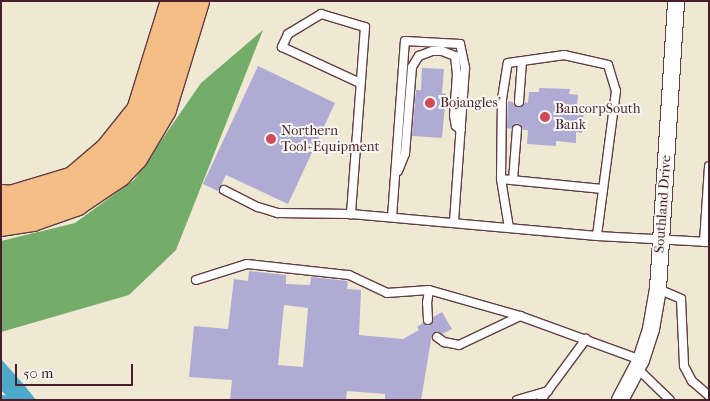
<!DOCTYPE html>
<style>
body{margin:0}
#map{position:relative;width:710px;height:401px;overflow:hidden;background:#efe9d3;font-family:"IM FELL French Canon",serif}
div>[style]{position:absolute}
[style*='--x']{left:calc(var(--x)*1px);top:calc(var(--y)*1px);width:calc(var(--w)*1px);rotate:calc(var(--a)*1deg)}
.forest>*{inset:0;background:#74ac6a}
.water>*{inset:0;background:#4da9cb}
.stream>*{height:5px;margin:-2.5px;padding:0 2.5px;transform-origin:2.5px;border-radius:2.5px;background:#4da9cb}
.building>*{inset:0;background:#b0abd5}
.roads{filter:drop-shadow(1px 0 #633d44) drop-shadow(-1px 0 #633d44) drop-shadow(0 1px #633d44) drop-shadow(0 -1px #633d44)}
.service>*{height:8px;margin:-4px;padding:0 4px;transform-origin:4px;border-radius:4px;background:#fff}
.minor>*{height:16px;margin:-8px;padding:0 8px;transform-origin:8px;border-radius:8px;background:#fff}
.motorway>*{height:28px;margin:-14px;padding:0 14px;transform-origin:14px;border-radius:14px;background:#f6be87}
.dots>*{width:14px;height:14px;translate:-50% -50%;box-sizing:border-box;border:2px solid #f6f6f2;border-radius:50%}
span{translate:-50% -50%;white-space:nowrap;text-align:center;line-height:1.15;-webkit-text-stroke:4px #f6f6f2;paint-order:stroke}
.poi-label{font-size:14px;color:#4a1f2b}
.left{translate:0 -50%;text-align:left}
.street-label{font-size:14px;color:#4a1f2b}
.frame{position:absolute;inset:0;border:2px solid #4a1f2b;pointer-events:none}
.scale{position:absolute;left:15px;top:364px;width:118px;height:22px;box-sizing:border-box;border:2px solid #4a1f2b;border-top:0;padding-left:6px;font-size:15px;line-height:18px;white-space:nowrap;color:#4a1f2b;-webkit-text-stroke:4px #f6f6f2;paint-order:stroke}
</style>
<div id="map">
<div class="forest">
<div style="clip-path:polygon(263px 30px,176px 250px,129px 295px,1px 332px,1px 241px,75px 223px,134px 180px,201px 83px)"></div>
</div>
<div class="water">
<div style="clip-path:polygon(1px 359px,25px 386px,36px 400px,10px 400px,1px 390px)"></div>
</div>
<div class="stream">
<div style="--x:1;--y:397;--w:23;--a:7"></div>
</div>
<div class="building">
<div style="clip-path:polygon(258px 66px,335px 103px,288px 204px,226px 175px,218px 191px,203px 184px)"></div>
<div style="clip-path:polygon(422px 68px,444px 69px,442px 93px,446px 94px,442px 138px,412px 136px,416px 90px,421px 90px)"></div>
<div style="clip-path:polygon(539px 88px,570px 89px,569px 94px,578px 95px,577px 105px,584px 106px,582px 133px,576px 132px,576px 143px,556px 141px,556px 146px,527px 144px,528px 130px,523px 130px,521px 125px,517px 123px,511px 129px,507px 128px,508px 101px,513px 102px,515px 106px,521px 107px,525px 102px,528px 103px,529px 92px,539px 92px)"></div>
<div style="clip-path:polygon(evenodd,249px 271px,286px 275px,286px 284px,310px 285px,311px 277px,348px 281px,347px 289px,361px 290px,359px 335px,403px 339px,419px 330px,417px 327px,423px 323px,428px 326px,431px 324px,433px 317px,442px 312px,452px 329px,442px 334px,437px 331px,432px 334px,421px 400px,385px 400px,385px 394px,347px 391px,346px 400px,230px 400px,232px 380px,189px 377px,194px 326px,228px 329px,234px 279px,248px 281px,249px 271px,284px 305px,308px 308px,303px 367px,278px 365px,284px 305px)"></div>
</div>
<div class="roads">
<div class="service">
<div style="--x:360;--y:83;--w:86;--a:-155.2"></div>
<div style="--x:282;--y:47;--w:14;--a:-65"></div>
<div style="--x:288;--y:34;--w:39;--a:-31"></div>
<div style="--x:321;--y:14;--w:46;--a:16.5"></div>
<div style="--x:365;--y:27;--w:188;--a:94.3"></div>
<div style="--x:351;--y:214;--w:247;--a:5.1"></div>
<div style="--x:597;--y:236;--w:112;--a:3.1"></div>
<div style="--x:519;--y:102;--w:41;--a:-85.8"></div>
<div style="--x:398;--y:171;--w:18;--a:-68"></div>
<div style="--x:405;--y:154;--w:87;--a:-85.4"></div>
<div style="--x:412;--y:67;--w:13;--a:-58"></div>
<div style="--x:419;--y:56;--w:14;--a:-21"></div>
<div style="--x:432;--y:51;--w:10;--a:0"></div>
<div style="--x:442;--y:51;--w:14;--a:21"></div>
<div style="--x:455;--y:56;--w:18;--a:84"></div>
<div style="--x:457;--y:74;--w:42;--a:94.1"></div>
<div style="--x:454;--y:116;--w:10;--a:79"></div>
<div style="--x:456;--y:126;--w:6;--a:39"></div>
<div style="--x:501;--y:179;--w:102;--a:5.6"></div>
<div style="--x:513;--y:180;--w:51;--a:-85.5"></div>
<div style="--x:224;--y:190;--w:38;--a:27"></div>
<div style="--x:258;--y:207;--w:21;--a:17"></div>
<div style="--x:278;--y:213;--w:73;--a:0.8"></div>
<div style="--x:392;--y:217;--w:176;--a:-85.8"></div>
<div style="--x:405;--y:41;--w:55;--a:3.1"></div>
<div style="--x:460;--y:44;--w:25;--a:78"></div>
<div style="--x:465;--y:68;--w:155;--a:94.1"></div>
<div style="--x:509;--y:228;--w:50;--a:-99.3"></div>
<div style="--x:501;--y:179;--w:80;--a:-89.3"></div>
<div style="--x:502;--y:99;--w:36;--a:-81"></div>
<div style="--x:508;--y:63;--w:57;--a:-8.1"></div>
<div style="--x:564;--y:55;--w:45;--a:12.8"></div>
<div style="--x:608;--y:65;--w:27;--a:73"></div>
<div style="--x:616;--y:91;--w:146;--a:97.5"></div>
<div style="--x:704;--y:242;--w:76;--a:-86.2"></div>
<div style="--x:196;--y:280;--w:53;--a:-17.4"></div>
<div style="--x:247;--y:264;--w:103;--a:6.2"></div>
<div style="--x:349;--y:275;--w:42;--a:25.3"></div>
<div style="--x:387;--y:293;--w:42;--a:-4.1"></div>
<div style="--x:429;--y:290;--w:95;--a:15.9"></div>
<div style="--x:520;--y:316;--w:129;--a:20"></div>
<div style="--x:658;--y:289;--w:25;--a:23"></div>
<div style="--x:681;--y:299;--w:67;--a:87.4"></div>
<div style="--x:684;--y:366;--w:17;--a:62"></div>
<div style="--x:692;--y:381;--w:23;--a:41"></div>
<div style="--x:428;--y:320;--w:17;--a:-93"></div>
<div style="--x:427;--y:303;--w:13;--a:-81"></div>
<div style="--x:437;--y:337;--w:9;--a:36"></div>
<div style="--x:444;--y:342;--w:15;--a:11"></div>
<div style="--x:459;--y:345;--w:68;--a:-25.4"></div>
<div style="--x:637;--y:368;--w:46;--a:44.1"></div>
<div style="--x:517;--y:400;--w:32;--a:-16"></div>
<div style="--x:541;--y:400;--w:76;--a:-53.6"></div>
</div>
<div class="minor">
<div style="--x:620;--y:400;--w:45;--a:-62.3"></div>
<div style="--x:641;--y:360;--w:33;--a:-72"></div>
<div style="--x:651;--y:329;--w:41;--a:-80.1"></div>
<div style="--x:658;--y:289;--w:289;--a:-86.4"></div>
</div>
<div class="motorway">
<div style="--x:1;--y:199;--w:10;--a:6"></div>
<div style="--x:11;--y:200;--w:66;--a:-16.8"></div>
<div style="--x:74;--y:181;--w:46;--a:-40.6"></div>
<div style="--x:109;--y:151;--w:51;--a:-51.3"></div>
<div style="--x:141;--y:111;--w:115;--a:-72.8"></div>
<div style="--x:1;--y:222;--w:31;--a:-9"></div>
<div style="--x:32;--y:217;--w:46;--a:-19.2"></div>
<div style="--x:75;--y:202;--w:52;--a:-34"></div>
<div style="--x:118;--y:173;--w:23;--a:-47"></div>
<div style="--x:134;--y:156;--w:55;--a:-59.2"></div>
<div style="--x:162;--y:109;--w:113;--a:-73"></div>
</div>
</div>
<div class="dots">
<div style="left:430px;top:103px;background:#d1495b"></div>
<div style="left:545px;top:117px;background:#d1495b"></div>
<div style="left:271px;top:139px;background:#d1495b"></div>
</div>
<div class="poi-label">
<span class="left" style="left:440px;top:103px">Bojangles'</span>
<span class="left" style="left:555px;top:117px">BancorpSouth<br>Bank</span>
<span class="left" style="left:281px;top:139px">Northern<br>Tool+Equipment</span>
</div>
<div class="street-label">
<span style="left:663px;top:204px;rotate:-86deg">Southland Drive</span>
</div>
<div class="frame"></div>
<div class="scale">50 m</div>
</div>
